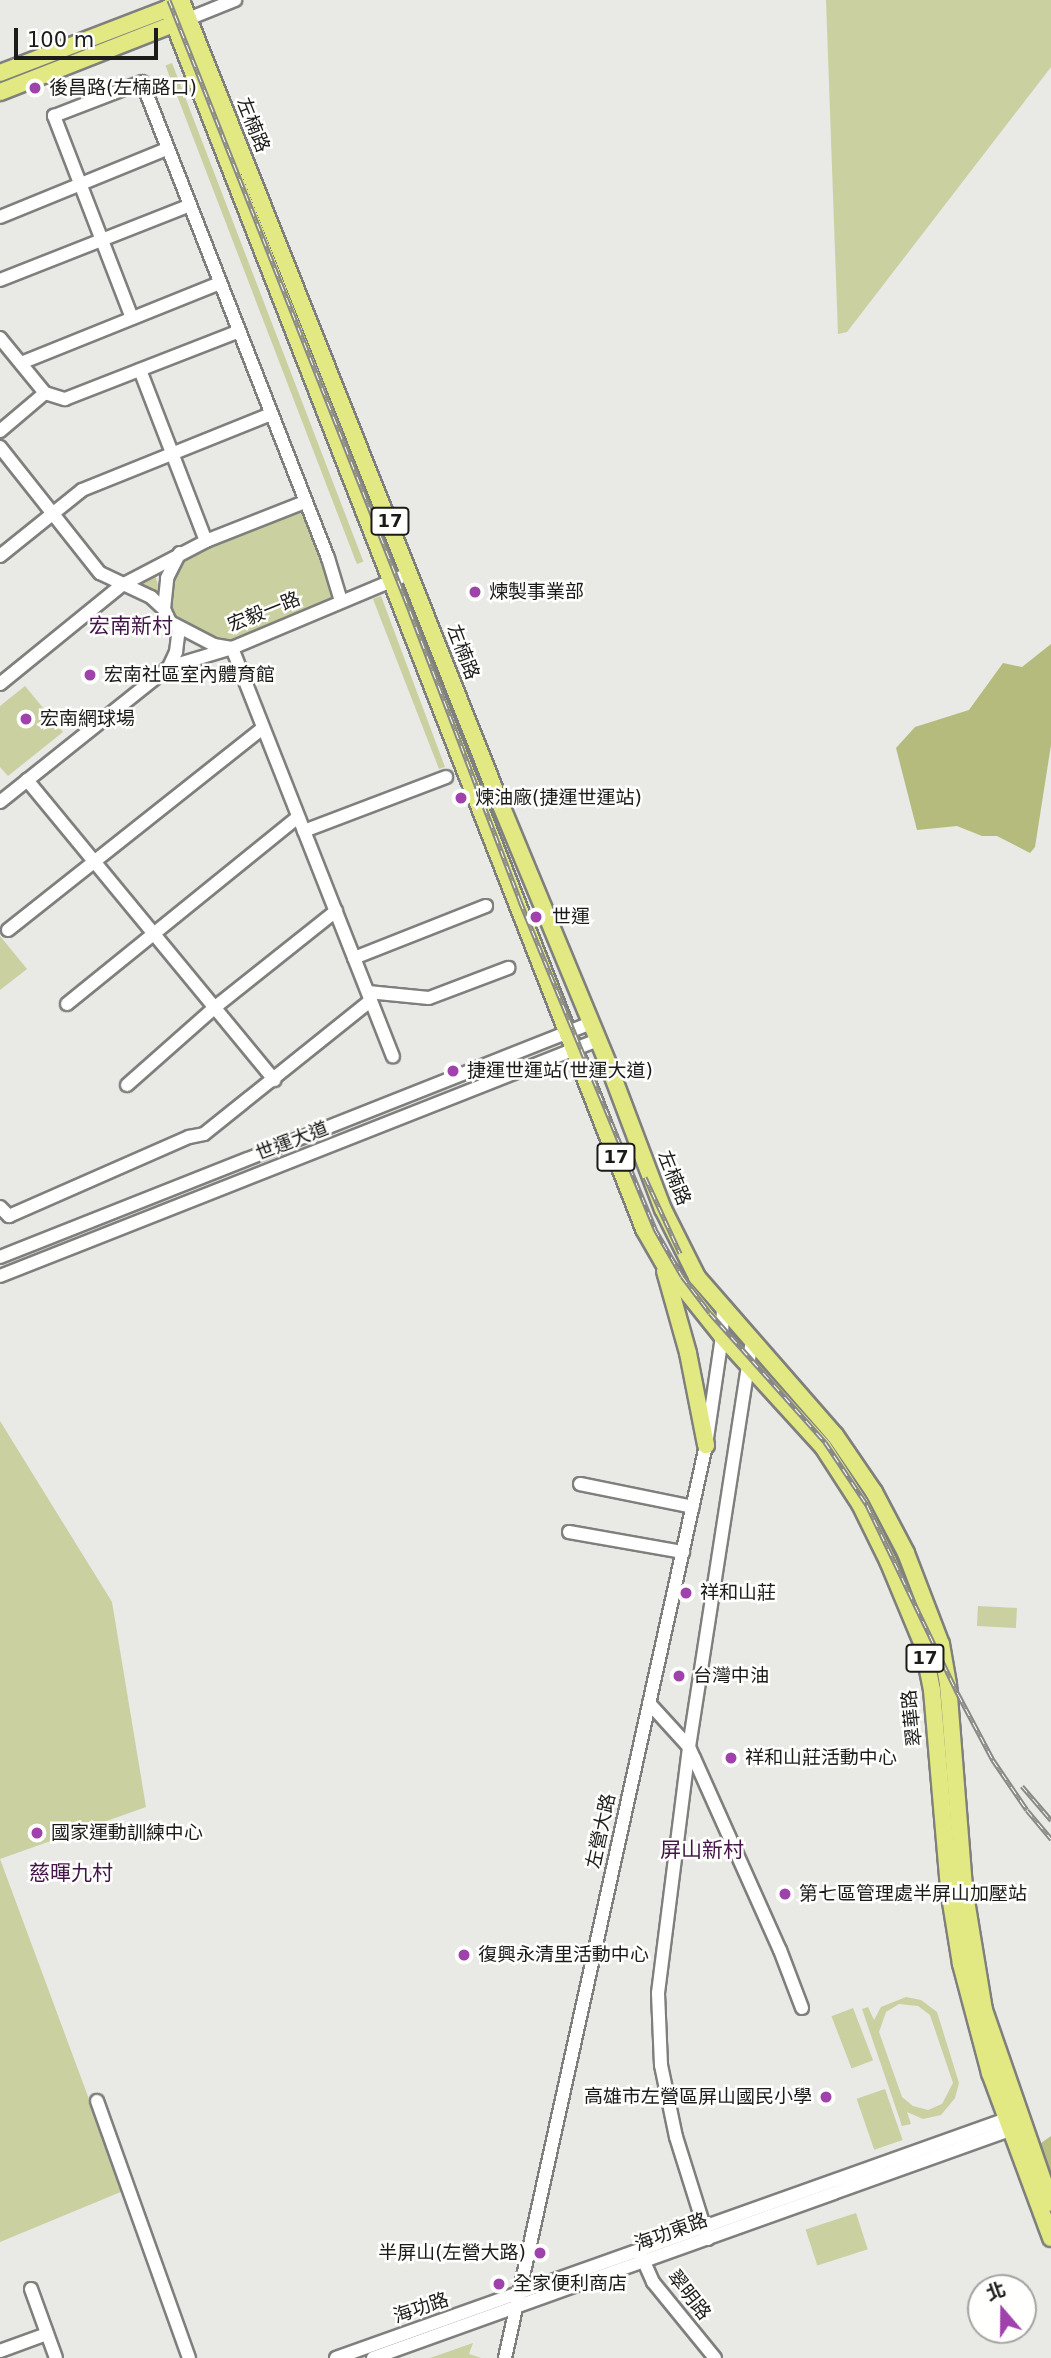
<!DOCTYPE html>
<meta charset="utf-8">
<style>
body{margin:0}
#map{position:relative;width:1051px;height:2358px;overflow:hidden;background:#e9e9e6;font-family:"DejaVu Sans","Noto Sans TC",sans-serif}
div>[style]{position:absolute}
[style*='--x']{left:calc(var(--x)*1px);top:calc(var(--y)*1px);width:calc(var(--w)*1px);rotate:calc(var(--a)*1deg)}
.green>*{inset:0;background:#cad0a0;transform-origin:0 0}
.forest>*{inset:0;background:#b9bf81}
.water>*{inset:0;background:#b5bb7d}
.roads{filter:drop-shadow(2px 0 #7f807d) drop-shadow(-2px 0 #7f807d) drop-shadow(0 2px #7f807d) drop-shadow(0 -2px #7f807d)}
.minor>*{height:12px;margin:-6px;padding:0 6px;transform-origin:6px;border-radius:6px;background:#fff}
.major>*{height:16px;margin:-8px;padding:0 8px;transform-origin:8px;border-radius:8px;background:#e3e982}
.rail>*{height:5px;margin-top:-2.5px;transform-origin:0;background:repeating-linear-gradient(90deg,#fffffe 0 8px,#888886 0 16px);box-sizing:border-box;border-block:2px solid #888886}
.dots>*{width:19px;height:19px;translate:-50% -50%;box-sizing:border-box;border:4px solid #fffffe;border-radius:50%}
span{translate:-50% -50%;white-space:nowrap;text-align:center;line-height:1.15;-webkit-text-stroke:5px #fffffe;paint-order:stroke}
.shield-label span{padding:2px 5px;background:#fffffe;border:2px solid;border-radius:5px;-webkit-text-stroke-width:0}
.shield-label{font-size:18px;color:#1b1b1a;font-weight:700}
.poi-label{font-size:19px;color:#1b1b1a}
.left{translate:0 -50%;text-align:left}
.right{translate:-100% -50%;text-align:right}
.street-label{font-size:19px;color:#1b1b1a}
.neighbourhood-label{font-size:21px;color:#431648}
.north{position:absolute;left:967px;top:2274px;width:70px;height:70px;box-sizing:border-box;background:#fffffe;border:2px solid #a4a4a3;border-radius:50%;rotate:340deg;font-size:19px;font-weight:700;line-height:28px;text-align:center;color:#1b1b1a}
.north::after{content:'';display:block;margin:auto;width:24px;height:32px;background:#a042ac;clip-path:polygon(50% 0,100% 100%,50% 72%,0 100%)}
.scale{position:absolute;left:14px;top:28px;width:144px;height:32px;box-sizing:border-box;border:4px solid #1b1b1a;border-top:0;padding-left:9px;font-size:21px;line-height:24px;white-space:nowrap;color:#1b1b1a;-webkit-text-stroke:5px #fffffe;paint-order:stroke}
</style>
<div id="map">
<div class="green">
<div style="clip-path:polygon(826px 0,1051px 0,1051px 67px,847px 332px,838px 334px)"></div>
<div style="left:172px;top:63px;width:534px;height:7px;rotate:69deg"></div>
<div style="clip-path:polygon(302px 509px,322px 556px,334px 598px,231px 641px,213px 639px,179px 622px,170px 606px,173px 581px,185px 557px)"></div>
<div style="clip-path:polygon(155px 574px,161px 597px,140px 585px)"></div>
<div style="clip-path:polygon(381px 596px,445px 767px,439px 769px,373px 599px)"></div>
<div style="clip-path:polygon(25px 686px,63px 732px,8px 776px,0 767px,0 706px)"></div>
<div style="clip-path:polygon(0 936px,27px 969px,0 990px)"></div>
<div style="clip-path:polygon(0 1421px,112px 1602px,146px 1807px,0 1859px,123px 2191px,0 2242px)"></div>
<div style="left:978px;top:1606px;width:39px;height:20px;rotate:3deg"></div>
<div style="clip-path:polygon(evenodd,906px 1997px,921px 2000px,937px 2012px,959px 2083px,955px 2098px,941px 2115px,923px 2119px,907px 2112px,911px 2124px,902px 2126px,862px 2009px,868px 2007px,874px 2020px,881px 2007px,906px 1997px,899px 2004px,918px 2006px,930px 2015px,953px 2083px,942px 2104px,928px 2110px,913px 2106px,902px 2097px,879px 2032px,886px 2012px,899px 2004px)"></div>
<div style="left:853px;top:2008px;width:56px;height:23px;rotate:69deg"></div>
<div style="left:885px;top:2089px;width:54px;height:30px;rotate:71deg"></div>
<div style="left:856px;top:2213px;width:38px;height:53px;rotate:72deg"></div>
<div style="clip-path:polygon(473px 2343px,469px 2354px,481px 2358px,430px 2358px)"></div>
</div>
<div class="forest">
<div style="clip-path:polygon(1051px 2136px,1051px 2189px,1034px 2148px)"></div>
</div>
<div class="water">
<div style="clip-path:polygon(1051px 644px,1051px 745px,1035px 847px,1030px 853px,997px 836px,982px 836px,957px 826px,917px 830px,896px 748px,915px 727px,969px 710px,1003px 663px,1022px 667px)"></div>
</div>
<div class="roads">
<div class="minor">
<div style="--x:188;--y:19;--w:51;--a:-22"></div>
<div style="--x:0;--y:217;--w:180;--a:-22.2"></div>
<div style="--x:0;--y:280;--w:204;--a:-21.5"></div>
<div style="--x:132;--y:318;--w:217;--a:-111.1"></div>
<div style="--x:54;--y:116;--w:94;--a:-21.1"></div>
<div style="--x:142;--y:82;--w:511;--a:68.66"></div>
<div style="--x:328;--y:558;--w:45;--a:73.2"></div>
<div style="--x:0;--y:338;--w:71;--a:50.7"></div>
<div style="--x:45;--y:393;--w:59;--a:139.8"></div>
<div style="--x:21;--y:363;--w:214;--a:-21.9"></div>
<div style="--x:140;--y:370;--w:183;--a:68.9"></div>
<div style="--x:45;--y:393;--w:21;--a:17"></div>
<div style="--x:65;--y:399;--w:187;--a:-21.3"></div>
<div style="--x:0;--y:447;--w:161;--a:51.6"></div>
<div style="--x:100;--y:573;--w:56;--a:25.2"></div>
<div style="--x:151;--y:597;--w:18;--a:43"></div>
<div style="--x:164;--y:609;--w:14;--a:65"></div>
<div style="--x:170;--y:622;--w:50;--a:27.6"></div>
<div style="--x:214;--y:645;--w:18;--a:9"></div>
<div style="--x:232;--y:648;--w:193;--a:-22.8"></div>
<div style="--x:0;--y:556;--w:105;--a:-38.8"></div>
<div style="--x:82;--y:490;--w:204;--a:-21.9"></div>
<div style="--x:164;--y:609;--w:31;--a:-84"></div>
<div style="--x:167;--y:578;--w:28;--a:-63"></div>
<div style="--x:169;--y:667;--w:66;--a:-16.8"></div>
<div style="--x:232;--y:648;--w:439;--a:68.5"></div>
<div style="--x:0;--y:684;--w:157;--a:-39.1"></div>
<div style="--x:122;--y:585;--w:95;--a:-27.6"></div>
<div style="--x:206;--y:541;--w:106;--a:-21.5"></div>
<div style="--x:27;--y:780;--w:389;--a:50.5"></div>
<div style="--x:0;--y:802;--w:216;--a:-38.6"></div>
<div style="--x:169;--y:667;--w:17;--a:-65"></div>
<div style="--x:176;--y:652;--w:24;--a:-83"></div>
<div style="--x:304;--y:831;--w:152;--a:-20.8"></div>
<div style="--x:8;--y:930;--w:325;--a:-38.4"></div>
<div style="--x:354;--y:958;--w:142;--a:-21.5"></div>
<div style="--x:368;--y:992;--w:61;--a:5.6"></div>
<div style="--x:429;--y:998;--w:85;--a:-20.8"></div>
<div style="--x:67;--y:1004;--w:297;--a:-39"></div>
<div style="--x:127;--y:1085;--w:116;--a:-41.5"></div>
<div style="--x:214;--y:1008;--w:156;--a:-38.5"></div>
<div style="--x:0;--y:1207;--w:13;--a:45"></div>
<div style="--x:9;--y:1216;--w:197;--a:-23.7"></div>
<div style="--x:189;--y:1137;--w:15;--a:-11"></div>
<div style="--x:204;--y:1134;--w:214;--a:-38.7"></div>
<div style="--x:0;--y:1257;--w:636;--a:-21.6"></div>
<div style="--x:0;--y:1276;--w:643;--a:-21.54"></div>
<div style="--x:580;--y:1484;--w:115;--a:11.5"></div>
<div style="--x:569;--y:1532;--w:116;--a:10"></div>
<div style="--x:649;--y:1703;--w:59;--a:47.7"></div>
<div style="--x:689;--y:1747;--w:12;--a:66"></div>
<div style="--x:694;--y:1758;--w:210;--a:65.9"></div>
<div style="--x:780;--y:1950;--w:62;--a:69.2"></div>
<div style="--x:97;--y:2101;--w:273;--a:70.3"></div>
<div style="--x:708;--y:2239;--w:107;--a:-107.4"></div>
<div style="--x:676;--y:2137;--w:74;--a:-101.8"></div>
<div style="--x:661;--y:2065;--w:72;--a:-92.4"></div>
<div style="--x:658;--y:1993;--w:248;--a:-82.8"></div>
<div style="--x:689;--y:1747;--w:410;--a:-81.2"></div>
<div style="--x:641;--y:2255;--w:30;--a:66"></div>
<div style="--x:653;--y:2282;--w:98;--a:50.8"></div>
<div style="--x:31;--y:2289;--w:73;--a:70.1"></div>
<div style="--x:0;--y:2351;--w:50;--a:-19.9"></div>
<div style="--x:336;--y:2358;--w:721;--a:-19.62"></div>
<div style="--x:373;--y:2358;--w:685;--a:-19.7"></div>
<div style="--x:505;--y:2358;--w:935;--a:-77.58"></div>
<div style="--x:706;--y:1445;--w:110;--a:-81.6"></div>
<div style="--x:722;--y:1336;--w:26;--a:-88"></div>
</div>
<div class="major">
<div style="--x:168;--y:8;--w:1311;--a:68.7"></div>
<div style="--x:644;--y:1229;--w:38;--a:60"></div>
<div style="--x:663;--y:1262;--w:95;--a:51.4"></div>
<div style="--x:722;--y:1336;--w:150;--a:47.7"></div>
<div style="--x:823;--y:1447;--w:68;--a:57"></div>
<div style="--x:860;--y:1504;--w:64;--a:63.8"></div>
<div style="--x:888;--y:1561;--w:91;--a:67.4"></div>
<div style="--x:923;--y:1645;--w:46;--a:78.7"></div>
<div style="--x:932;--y:1690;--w:201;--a:85.1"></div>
<div style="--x:949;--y:1890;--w:75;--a:80.8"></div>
<div style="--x:961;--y:1964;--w:113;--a:75.1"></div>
<div style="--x:990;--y:2073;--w:176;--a:69.7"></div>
<div style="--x:0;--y:73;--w:195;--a:-21"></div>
<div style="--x:182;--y:3;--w:856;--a:68.32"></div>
<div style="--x:498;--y:798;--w:293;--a:67.5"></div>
<div style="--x:610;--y:1069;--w:150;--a:69.3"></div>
<div style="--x:663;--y:1209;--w:76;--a:63.4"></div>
<div style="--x:697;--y:1277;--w:210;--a:48.9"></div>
<div style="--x:835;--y:1435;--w:69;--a:55.6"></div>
<div style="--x:874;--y:1492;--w:69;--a:62.3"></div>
<div style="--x:906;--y:1553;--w:97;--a:69"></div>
<div style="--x:941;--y:1644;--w:41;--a:80.1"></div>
<div style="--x:948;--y:1684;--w:205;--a:85.5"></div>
<div style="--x:964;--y:1888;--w:124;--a:80.7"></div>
<div style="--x:984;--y:2010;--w:204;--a:70.9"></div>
<div style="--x:0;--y:92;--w:198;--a:-21.4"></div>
<div style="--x:665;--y:1271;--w:85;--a:74.3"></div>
<div style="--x:688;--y:1353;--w:94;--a:78.9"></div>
</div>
</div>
<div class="rail">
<div style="--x:169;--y:0;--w:657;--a:68.47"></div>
<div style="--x:410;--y:611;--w:310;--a:69.2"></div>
<div style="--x:520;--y:901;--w:355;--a:67.6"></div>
<div style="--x:655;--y:1229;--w:54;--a:60.1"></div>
<div style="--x:682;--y:1276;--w:46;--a:52.9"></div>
<div style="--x:710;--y:1313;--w:173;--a:48.3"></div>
<div style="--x:825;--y:1442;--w:76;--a:56.3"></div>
<div style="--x:867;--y:1505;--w:210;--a:64.3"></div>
<div style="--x:958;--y:1694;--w:75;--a:62.1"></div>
<div style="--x:993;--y:1760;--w:60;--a:55.8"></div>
<div style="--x:1027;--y:1810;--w:38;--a:50"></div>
<div style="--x:645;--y:1177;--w:84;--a:65.3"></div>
<div style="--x:1022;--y:1786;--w:45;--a:49.5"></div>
</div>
<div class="dots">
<div style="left:35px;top:88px;background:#a042ac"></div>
<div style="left:475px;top:592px;background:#a042ac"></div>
<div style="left:90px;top:675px;background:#a042ac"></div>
<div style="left:26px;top:719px;background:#a042ac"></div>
<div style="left:461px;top:798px;background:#a042ac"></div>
<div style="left:536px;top:917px;background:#a042ac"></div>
<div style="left:453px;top:1071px;background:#a042ac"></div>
<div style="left:686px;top:1593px;background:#a042ac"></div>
<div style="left:679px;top:1676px;background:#a042ac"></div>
<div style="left:731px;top:1758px;background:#a042ac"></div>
<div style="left:37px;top:1833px;background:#a042ac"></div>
<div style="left:785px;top:1894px;background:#a042ac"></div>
<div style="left:464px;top:1955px;background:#a042ac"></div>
<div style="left:826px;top:2097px;background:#a042ac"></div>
<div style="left:540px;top:2253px;background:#a042ac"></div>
<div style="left:499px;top:2284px;background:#a042ac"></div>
</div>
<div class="shield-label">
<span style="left:390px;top:521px">17</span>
<span style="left:616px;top:1157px">17</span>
<span style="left:925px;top:1658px">17</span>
</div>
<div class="poi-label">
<span class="left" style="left:49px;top:88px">後昌路(左楠路口)</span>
<span class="left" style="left:489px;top:592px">煉製事業部</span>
<span class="left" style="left:104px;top:675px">宏南社區室內體育館</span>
<span class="left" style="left:40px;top:719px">宏南網球場</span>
<span class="left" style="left:475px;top:798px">煉油廠(捷運世運站)</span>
<span class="left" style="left:552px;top:917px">世運</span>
<span class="left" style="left:467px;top:1071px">捷運世運站(世運大道)</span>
<span class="left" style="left:700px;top:1593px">祥和山莊</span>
<span class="left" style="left:693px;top:1676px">台灣中油</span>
<span class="left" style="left:745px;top:1758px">祥和山莊活動中心</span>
<span class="left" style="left:51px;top:1833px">國家運動訓練中心</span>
<span class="left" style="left:799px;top:1894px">第七區管理處半屏山加壓站</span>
<span class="left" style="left:478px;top:1955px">復興永清里活動中心</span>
<span class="right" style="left:812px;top:2097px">高雄市左營區屏山國民小學</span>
<span class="right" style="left:526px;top:2253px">半屏山(左營大路)</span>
<span class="left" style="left:513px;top:2284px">全家便利商店</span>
</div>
<div class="street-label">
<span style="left:253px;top:125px;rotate:68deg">左楠路</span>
<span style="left:264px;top:612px;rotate:-22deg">宏毅一路</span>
<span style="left:463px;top:652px;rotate:69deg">左楠路</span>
<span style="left:292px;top:1141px;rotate:-21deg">世運大道</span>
<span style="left:674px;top:1178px;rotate:68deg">左楠路</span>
<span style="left:912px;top:1718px;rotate:-96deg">翠華路</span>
<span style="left:601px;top:1831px;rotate:-78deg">左營大路</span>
<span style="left:671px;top:2232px;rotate:-20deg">海功東路</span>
<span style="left:689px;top:2295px;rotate:52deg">翠明路</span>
<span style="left:421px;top:2308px;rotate:-19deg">海功路</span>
</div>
<div class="neighbourhood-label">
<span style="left:131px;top:626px">宏南新村</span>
<span style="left:702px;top:1850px">屏山新村</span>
<span style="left:71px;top:1873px">慈暉九村</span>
</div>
<div class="north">北</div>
<div class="scale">100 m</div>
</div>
